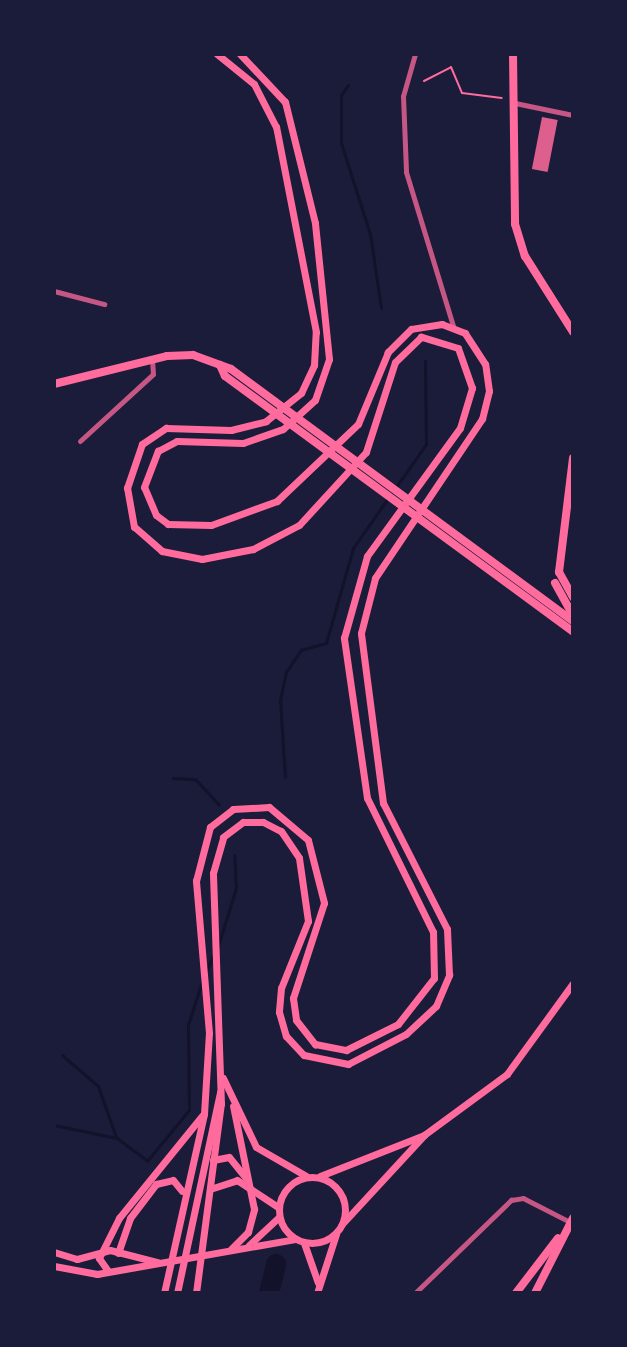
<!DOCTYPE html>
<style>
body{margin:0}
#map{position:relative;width:627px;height:1347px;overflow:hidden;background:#1b1b3a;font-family:"Nunito Sans",sans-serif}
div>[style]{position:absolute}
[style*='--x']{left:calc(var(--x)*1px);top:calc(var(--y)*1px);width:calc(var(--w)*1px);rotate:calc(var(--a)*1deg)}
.stream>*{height:3px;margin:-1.5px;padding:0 1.5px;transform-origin:1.5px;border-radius:1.5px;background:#12122b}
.river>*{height:20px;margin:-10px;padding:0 10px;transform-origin:10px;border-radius:10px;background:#12122b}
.building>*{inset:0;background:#dd5f8e;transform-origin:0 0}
.path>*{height:2px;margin:-1px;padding:0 1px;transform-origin:1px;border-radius:1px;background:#ff6b9d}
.minor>*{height:5px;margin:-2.5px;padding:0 2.5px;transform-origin:2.5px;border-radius:2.5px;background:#c65784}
.secondary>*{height:7px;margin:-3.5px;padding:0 3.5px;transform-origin:3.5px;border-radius:3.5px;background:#ff6b9d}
.secondary>.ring{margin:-3.5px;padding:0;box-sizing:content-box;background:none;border:7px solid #ff6b9d;border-radius:50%}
.primary>*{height:8px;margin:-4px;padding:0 4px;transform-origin:4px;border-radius:4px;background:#ff6b9d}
span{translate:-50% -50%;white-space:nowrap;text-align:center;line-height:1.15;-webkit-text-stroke:6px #1b1b3a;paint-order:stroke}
.frame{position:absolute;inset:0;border:56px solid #1b1b3a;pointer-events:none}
</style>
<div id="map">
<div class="stream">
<div style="--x:348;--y:85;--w:12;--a:125"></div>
<div style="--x:341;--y:95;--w:48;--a:90"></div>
<div style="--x:341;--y:143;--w:96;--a:72.3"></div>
<div style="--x:370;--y:234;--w:75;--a:81.5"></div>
<div style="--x:285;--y:777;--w:77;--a:-93.7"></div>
<div style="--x:280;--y:700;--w:29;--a:-78"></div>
<div style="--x:286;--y:672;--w:27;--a:-56"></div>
<div style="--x:301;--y:650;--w:26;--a:-16"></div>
<div style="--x:326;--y:643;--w:99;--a:-74.1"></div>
<div style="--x:353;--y:548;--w:127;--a:-54.9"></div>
<div style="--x:426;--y:444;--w:83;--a:-90.7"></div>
<div style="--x:173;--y:778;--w:22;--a:3"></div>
<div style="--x:195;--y:779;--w:35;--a:47"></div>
<div style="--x:218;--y:946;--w:61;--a:-72.8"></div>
<div style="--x:236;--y:888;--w:33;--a:-93"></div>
<div style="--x:206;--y:971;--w:17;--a:-65"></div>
<div style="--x:62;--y:1055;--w:48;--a:40.7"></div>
<div style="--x:98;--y:1086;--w:54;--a:70.6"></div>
<div style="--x:54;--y:1125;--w:64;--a:11.7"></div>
<div style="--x:117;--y:1138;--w:38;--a:37"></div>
<div style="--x:147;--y:1161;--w:66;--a:-50.5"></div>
<div style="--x:189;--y:1110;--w:85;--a:-90.7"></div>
<div style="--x:188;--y:1025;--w:49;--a:-72.3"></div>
</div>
<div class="river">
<div style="--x:269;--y:1293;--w:30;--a:-76"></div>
</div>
<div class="building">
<div style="left:542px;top:117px;width:16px;height:53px;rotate:11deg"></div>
</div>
<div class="path">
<div style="--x:424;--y:81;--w:30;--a:-27"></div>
<div style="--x:451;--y:67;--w:28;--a:67"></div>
<div style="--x:462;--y:93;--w:40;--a:7.1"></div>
</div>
<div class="minor">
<div style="--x:415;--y:54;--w:44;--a:105.9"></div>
<div style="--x:403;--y:96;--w:76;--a:87.7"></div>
<div style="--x:406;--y:172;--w:161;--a:73"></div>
<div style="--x:515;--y:103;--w:59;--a:11.7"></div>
<div style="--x:54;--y:291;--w:52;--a:14.6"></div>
<div style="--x:80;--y:441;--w:99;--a:-42.5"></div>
<div style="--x:153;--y:374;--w:15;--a:-94"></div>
<div style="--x:415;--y:1293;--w:134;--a:-44.1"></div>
<div style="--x:511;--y:1200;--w:12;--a:-9"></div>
<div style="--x:523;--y:1198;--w:53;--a:27.1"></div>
</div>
<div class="secondary">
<div style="--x:223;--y:1078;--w:76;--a:64.4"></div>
<div style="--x:256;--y:1147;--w:58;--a:30.1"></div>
<div style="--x:213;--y:1160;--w:16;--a:-11"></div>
<div style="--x:229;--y:1157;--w:26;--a:51"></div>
<div style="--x:320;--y:1176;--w:112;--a:-21.5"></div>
<div class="ring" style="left:279px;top:1177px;width:59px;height:59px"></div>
<div style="--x:210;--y:1189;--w:28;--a:-18"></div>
<div style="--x:237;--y:1180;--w:49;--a:33.4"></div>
<div style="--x:342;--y:1224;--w:121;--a:-47.3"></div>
<div style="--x:424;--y:1135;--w:103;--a:-36.3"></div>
<div style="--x:507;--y:1074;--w:112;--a:-54"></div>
<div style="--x:304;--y:1243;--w:42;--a:70.7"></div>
<div style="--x:249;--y:1245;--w:41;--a:-43"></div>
<div style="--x:231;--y:1249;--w:24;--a:-45"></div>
<div style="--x:248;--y:1232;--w:24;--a:-75"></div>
<div style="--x:254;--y:1209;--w:105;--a:-101.5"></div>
<div style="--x:54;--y:1252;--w:24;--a:17"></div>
<div style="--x:77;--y:1259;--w:34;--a:-15"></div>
<div style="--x:110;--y:1250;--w:49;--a:14.3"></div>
<div style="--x:118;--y:1253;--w:37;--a:-71"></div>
<div style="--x:130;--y:1218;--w:43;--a:-52.6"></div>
<div style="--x:156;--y:1184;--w:17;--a:-13"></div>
<div style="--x:173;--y:1180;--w:14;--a:51"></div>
<div style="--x:54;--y:1266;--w:44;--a:10.5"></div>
<div style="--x:97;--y:1274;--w:201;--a:-10"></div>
<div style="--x:108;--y:1271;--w:16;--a:-125"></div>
<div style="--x:99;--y:1258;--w:45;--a:-63.4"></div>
<div style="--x:119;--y:1218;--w:132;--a:-50.9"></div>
<div style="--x:164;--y:1293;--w:183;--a:-77.4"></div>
<div style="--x:204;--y:1114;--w:81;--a:-86.5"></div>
<div style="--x:209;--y:1033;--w:153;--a:-94.9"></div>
<div style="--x:196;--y:881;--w:56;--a:-75.5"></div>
<div style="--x:210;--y:827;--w:29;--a:-38"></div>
<div style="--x:233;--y:809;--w:36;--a:-3"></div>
<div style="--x:269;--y:807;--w:51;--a:40.2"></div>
<div style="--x:308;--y:840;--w:65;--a:75.7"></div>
<div style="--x:324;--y:903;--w:100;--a:108.1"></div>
<div style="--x:293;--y:998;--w:22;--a:82"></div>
<div style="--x:296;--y:1020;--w:31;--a:52"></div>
<div style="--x:315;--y:1044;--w:32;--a:11"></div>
<div style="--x:346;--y:1050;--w:58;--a:-26.6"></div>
<div style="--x:398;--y:1024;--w:58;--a:-52"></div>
<div style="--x:434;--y:978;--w:46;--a:-91.2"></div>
<div style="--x:433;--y:932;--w:149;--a:-116.2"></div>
<div style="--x:367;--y:798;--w:162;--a:-98.2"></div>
<div style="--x:344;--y:638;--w:85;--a:-74.3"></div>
<div style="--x:367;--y:556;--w:158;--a:-54"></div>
<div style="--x:460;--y:428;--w:42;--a:-73.3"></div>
<div style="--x:472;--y:388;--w:42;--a:-109.3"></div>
<div style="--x:458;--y:348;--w:39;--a:-163"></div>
<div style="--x:421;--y:337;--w:36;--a:136"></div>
<div style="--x:395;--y:362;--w:95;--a:107.9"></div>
<div style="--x:366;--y:452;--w:99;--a:132.5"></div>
<div style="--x:299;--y:525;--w:52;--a:152.4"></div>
<div style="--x:253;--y:549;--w:52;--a:168.9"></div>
<div style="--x:202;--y:559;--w:41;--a:-168.7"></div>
<div style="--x:162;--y:551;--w:37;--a:-139"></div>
<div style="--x:134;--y:527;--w:40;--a:-100"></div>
<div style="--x:127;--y:488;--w:46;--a:-71.2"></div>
<div style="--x:142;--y:444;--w:29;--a:-34"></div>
<div style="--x:166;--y:428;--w:65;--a:1.8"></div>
<div style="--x:231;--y:430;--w:36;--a:-14"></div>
<div style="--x:266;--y:421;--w:45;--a:-38.7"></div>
<div style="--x:301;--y:393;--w:31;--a:-65"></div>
<div style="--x:314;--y:365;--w:33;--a:-87"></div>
<div style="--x:316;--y:332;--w:209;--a:-101"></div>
<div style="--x:276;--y:127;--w:48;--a:-117.1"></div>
<div style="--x:254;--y:84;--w:48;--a:-141"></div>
<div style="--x:177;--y:1293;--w:206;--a:-77.9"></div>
<div style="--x:196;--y:1293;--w:191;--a:-82.5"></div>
<div style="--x:221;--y:1104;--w:231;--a:-92"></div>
<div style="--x:213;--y:873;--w:37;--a:-74"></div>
<div style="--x:223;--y:837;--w:25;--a:-37"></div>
<div style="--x:243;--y:822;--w:20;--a:0"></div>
<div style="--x:263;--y:822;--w:20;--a:27"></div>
<div style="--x:281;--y:831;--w:32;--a:56"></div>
<div style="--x:299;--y:858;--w:64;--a:81.9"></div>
<div style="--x:308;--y:921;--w:72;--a:111.9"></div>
<div style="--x:281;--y:988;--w:24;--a:95"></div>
<div style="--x:279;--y:1012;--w:25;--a:74"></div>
<div style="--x:286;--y:1036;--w:26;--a:47"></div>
<div style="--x:304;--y:1055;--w:45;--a:11.6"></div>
<div style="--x:348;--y:1064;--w:65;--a:-27.3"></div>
<div style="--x:406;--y:1034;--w:41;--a:-43"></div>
<div style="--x:436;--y:1006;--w:34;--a:-67"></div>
<div style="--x:449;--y:975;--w:46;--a:-92.5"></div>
<div style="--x:447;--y:929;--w:141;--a:-116.9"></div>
<div style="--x:383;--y:803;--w:171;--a:-97.4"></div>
<div style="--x:361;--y:633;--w:57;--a:-75.7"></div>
<div style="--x:375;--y:578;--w:192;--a:-56.1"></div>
<div style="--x:482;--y:419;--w:29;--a:-76"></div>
<div style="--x:489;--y:391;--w:27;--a:-98"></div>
<div style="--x:485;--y:364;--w:37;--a:-123"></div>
<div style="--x:465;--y:333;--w:25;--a:-159"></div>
<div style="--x:442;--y:324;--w:31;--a:171"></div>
<div style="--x:411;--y:329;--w:33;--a:135"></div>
<div style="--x:388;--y:352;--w:78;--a:112.6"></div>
<div style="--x:358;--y:424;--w:112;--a:136.5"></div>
<div style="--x:277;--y:501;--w:70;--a:160"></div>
<div style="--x:211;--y:525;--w:43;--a:-178.7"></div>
<div style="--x:168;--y:524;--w:15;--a:-143"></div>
<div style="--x:156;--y:515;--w:30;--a:-113"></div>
<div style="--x:144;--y:487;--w:39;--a:-69"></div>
<div style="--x:158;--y:451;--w:21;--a:-28"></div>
<div style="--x:177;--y:441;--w:66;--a:1.7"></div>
<div style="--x:243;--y:443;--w:42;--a:-19.3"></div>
<div style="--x:283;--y:429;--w:43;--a:-42.2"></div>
<div style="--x:315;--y:400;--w:43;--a:-71.1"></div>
<div style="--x:329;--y:359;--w:137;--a:-95.9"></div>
<div style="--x:315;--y:223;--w:125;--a:-103.9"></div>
<div style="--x:285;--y:102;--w:66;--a:-133.2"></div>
<div style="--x:317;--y:1293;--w:62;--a:-72.1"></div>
</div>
<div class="primary">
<div style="--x:513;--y:54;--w:170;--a:89.3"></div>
<div style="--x:515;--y:224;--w:34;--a:73"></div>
<div style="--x:525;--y:256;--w:90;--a:57.7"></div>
<div style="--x:220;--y:365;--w:12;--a:66"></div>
<div style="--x:225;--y:376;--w:432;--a:36.3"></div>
<div style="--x:54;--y:384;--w:116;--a:-13.9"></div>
<div style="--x:167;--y:356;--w:26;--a:-2"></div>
<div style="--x:193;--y:355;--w:40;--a:20.2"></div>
<div style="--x:231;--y:369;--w:425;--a:36.4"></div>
<div style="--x:573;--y:458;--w:115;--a:97"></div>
<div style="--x:559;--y:572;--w:29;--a:61"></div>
<div style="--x:555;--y:583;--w:38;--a:61"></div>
<div style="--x:516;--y:1293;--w:69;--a:-52.6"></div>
<div style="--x:535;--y:1293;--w:84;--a:-63.1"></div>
</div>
<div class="frame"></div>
</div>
